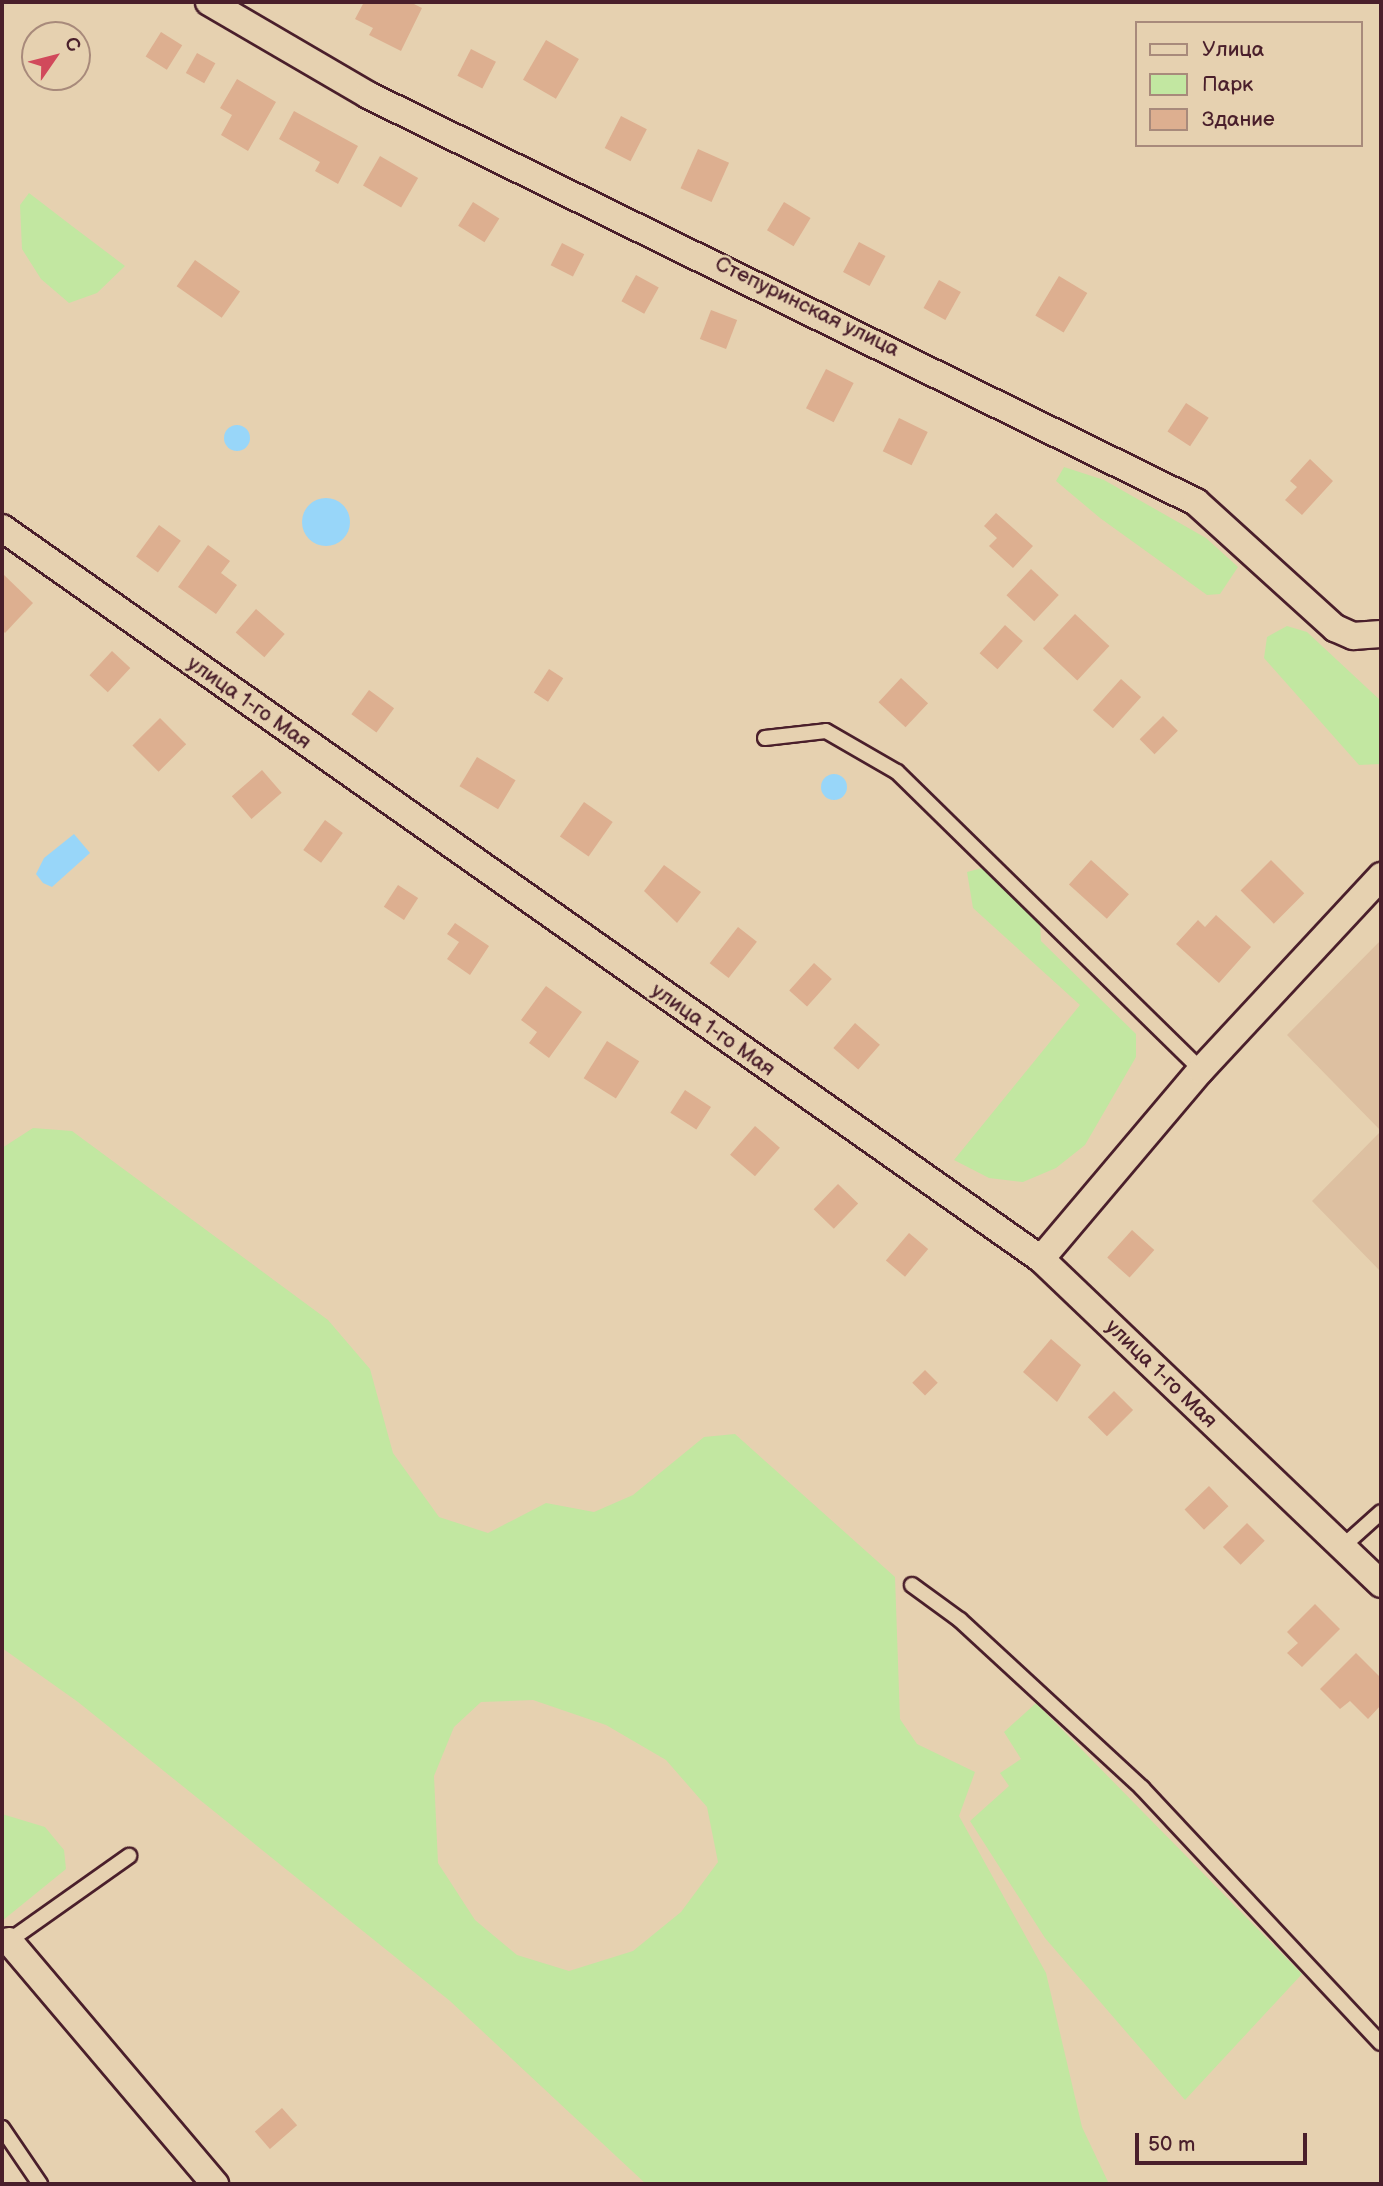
<!DOCTYPE html>
<meta charset="utf-8">
<style>
body{margin:0}
#map{position:relative;width:1383px;height:2186px;overflow:hidden;background:#e6d1b0;font-family:"Balsamiq Sans",sans-serif}
div>[style]{position:absolute}
[style*='--x']{left:calc(var(--x)*1px);top:calc(var(--y)*1px);width:calc(var(--w)*1px);rotate:calc(var(--a)*1deg)}
.built>*{inset:0;background:#ddc0a1}
.green>*{inset:0;background:#c2e7a1}
.water>*{inset:0;background:#98d6f9}
.round{border-radius:50%}
.building>*{inset:0;background:#ddaf90;transform-origin:0 0}
.roads{filter:drop-shadow(2px 0 #4a1f2b) drop-shadow(-2px 0 #4a1f2b) drop-shadow(0 2px #4a1f2b) drop-shadow(0 -2px #4a1f2b)}
.lane>*{height:14px;margin:-7px;padding:0 7px;transform-origin:7px;border-radius:7px;background:#e6d1b0}
.street>*{height:26px;margin:-13px;padding:0 13px;transform-origin:13px;border-radius:13px;background:#e6d1b0}
span{translate:-50% -50%;white-space:nowrap;text-align:center;line-height:1.15;-webkit-text-stroke:5px #e6d1b0;paint-order:stroke}
.street-label{font-size:21px;color:#4a1f2b}
.frame{position:absolute;inset:0;border:4px solid #4a1f2b;pointer-events:none}
.legend{position:absolute;left:1135px;top:21px;width:228px;height:126px;box-sizing:border-box;background:#e6d1b0;border:2px solid #a88a7b;margin:0;padding:9px 12px;list-style:none;font-size:21px;color:#4a1f2b}
.legend li{display:flex;align-items:center;gap:14px;height:35px}
.legend b{width:35px;border:2px solid #a88a7b}
.north{position:absolute;left:21px;top:21px;width:70px;height:70px;box-sizing:border-box;background:#e6d1b0;border:2px solid #a88a7b;border-radius:50%;rotate:55deg;font-size:19px;font-weight:700;line-height:28px;text-align:center;color:#4a1f2b}
.north::after{content:'';display:block;margin:auto;width:24px;height:32px;background:#d1495b;clip-path:polygon(50% 0,100% 100%,50% 72%,0 100%)}
.scale{position:absolute;left:1135px;top:2133px;width:172px;height:32px;box-sizing:border-box;border:4px solid #4a1f2b;border-top:0;padding-left:9px;font-size:21px;line-height:24px;white-space:nowrap;color:#4a1f2b;-webkit-text-stroke:5px #e6d1b0;paint-order:stroke}
</style>
<div id="map">
<div class="built">
<div style="clip-path:polygon(1381px 940px,1381px 1272px,1312px 1201px,1381px 1131px,1287px 1035px)"></div>
</div>
<div class="green">
<div style="clip-path:polygon(29px 193px,72px 226px,125px 266px,97px 293px,69px 303px,41px 279px,22px 249px,20px 205px)"></div>
<div style="clip-path:polygon(1064px 467px,1104px 480px,1206px 538px,1238px 567px,1220px 594px,1207px 595px,1100px 518px,1056px 481px)"></div>
<div style="clip-path:polygon(1287px 626px,1307px 632px,1381px 701px,1381px 764px,1359px 765px,1264px 658px,1267px 637px)"></div>
<div style="clip-path:polygon(982px 868px,1040px 920px,1041px 941px,1136px 1034px,1136px 1057px,1085px 1145px,1056px 1168px,1023px 1182px,989px 1178px,954px 1160px,1080px 1005px,973px 908px,967px 872px)"></div>
<div style="clip-path:polygon(evenodd,33px 1128px,72px 1131px,328px 1320px,370px 1369px,393px 1453px,439px 1517px,488px 1533px,546px 1503px,594px 1512px,633px 1495px,704px 1437px,735px 1434px,895px 1577px,900px 1719px,917px 1744px,975px 1772px,959px 1816px,1046px 1973px,1082px 2127px,1109px 2184px,646px 2184px,450px 2001px,78px 1702px,2px 1648px,2px 1148px,33px 1128px,533px 1700px,606px 1725px,666px 1760px,707px 1807px,718px 1862px,681px 1912px,633px 1951px,569px 1971px,517px 1955px,475px 1920px,438px 1863px,434px 1776px,454px 1727px,481px 1702px,533px 1700px)"></div>
<div style="clip-path:polygon(1036px 1703px,1302px 1974px,1185px 2100px,1045px 1938px,970px 1821px,1009px 1786px,1000px 1773px,1021px 1759px,1004px 1732px)"></div>
<div style="clip-path:polygon(2px 1814px,45px 1827px,64px 1850px,66px 1869px,2px 1921px)"></div>
</div>
<div class="water">
<div class="round" style="left:224px;top:425px;width:26px;height:26px"></div>
<div class="round" style="left:302px;top:498px;width:48px;height:48px"></div>
<div class="round" style="left:821px;top:774px;width:26px;height:26px"></div>
<div style="clip-path:polygon(74px 834px,90px 853px,52px 887px,43px 883px,36px 874px,44px 858px)"></div>
</div>
<div class="building">
<div style="clip-path:polygon(364px 2px,410px 2px,422px 8px,401px 51px,369px 35px,373px 28px,355px 19px)"></div>
<div style="left:161px;top:32px;width:25px;height:29px;rotate:32deg"></div>
<div style="left:546px;top:40px;width:38px;height:46px;rotate:30deg"></div>
<div style="left:471px;top:49px;width:28px;height:30px;rotate:27deg"></div>
<div style="left:197px;top:53px;width:21px;height:23px;rotate:29deg"></div>
<div style="clip-path:polygon(237px 79px,276px 102px,248px 151px,221px 135px,232px 115px,220px 108px)"></div>
<div style="clip-path:polygon(294px 111px,358px 146px,338px 184px,315px 171px,320px 162px,279px 139px)"></div>
<div style="left:621px;top:116px;width:29px;height:36px;rotate:27deg"></div>
<div style="left:698px;top:149px;width:34px;height:43px;rotate:24deg"></div>
<div style="left:380px;top:156px;width:44px;height:34px;rotate:30deg"></div>
<div style="left:473px;top:202px;width:31px;height:28px;rotate:32deg"></div>
<div style="left:784px;top:202px;width:31px;height:33px;rotate:31deg"></div>
<div style="left:859px;top:242px;width:30px;height:34px;rotate:28deg"></div>
<div style="left:562px;top:243px;width:25px;height:25px;rotate:27deg"></div>
<div style="left:195px;top:260px;width:55px;height:32px;rotate:35deg"></div>
<div style="left:636px;top:275px;width:26px;height:30px;rotate:29deg"></div>
<div style="left:1059px;top:276px;width:33px;height:46px;rotate:31deg"></div>
<div style="left:939px;top:280px;width:25px;height:32px;rotate:29deg"></div>
<div style="left:711px;top:310px;width:28px;height:31px;rotate:21deg"></div>
<div style="left:826px;top:369px;width:31px;height:44px;rotate:27deg"></div>
<div style="left:1186px;top:403px;width:27px;height:34px;rotate:33deg"></div>
<div style="left:899px;top:418px;width:32px;height:37px;rotate:26deg"></div>
<div style="clip-path:polygon(1310px 459px,1333px 481px,1302px 515px,1285px 500px,1297px 487px,1290px 481px)"></div>
<div style="clip-path:polygon(996px 513px,1033px 546px,1013px 568px,989px 546px,997px 538px,984px 526px)"></div>
<div style="left:159px;top:525px;width:27px;height:39px;rotate:36deg"></div>
<div style="clip-path:polygon(208px 545px,230px 561px,221px 573px,237px 585px,216px 614px,178px 587px)"></div>
<div style="left:1031px;top:569px;width:38px;height:36px;rotate:43deg"></div>
<div style="clip-path:polygon(2px 573px,33px 603px,5px 633px,2px 630px)"></div>
<div style="left:256px;top:609px;width:38px;height:31px;rotate:41deg"></div>
<div style="left:1075px;top:614px;width:47px;height:47px;rotate:43deg"></div>
<div style="left:1005px;top:625px;width:24px;height:38px;rotate:42deg"></div>
<div style="left:112px;top:651px;width:25px;height:33px;rotate:43deg"></div>
<div style="left:549px;top:669px;width:17px;height:28px;rotate:33deg"></div>
<div style="left:901px;top:678px;width:37px;height:33px;rotate:43deg"></div>
<div style="left:1121px;top:679px;width:27px;height:42px;rotate:42deg"></div>
<div style="left:369px;top:690px;width:31px;height:30px;rotate:36deg"></div>
<div style="left:1163px;top:716px;width:21px;height:33px;rotate:45deg"></div>
<div style="left:160px;top:718px;width:37px;height:39px;rotate:45deg"></div>
<div style="left:477px;top:757px;width:45px;height:34px;rotate:31deg"></div>
<div style="left:262px;top:770px;width:30px;height:40px;rotate:49deg"></div>
<div style="left:584px;top:802px;width:35px;height:42px;rotate:35deg"></div>
<div style="left:325px;top:820px;width:22px;height:37px;rotate:36deg"></div>
<div style="left:1091px;top:860px;width:51px;height:33px;rotate:42deg"></div>
<div style="left:1271px;top:860px;width:47px;height:43px;rotate:45deg"></div>
<div style="clip-path:polygon(664px 865px,701px 892px,677px 923px,644px 891px)"></div>
<div style="left:398px;top:885px;width:24px;height:26px;rotate:33deg"></div>
<div style="clip-path:polygon(1216px 915px,1251px 947px,1219px 983px,1176px 944px,1198px 920px,1205px 927px)"></div>
<div style="clip-path:polygon(455px 923px,489px 946px,470px 975px,447px 959px,459px 942px,447px 934px)"></div>
<div style="left:738px;top:927px;width:24px;height:46px;rotate:38deg"></div>
<div style="left:814px;top:963px;width:24px;height:37px;rotate:42deg"></div>
<div style="clip-path:polygon(546px 986px,582px 1012px,549px 1058px,529px 1043px,537px 1032px,521px 1020px)"></div>
<div style="left:855px;top:1023px;width:33px;height:33px;rotate:41deg"></div>
<div style="left:607px;top:1041px;width:38px;height:44px;rotate:32deg"></div>
<div style="left:685px;top:1090px;width:31px;height:27px;rotate:33deg"></div>
<div style="left:755px;top:1126px;width:33px;height:38px;rotate:41deg"></div>
<div style="left:838px;top:1184px;width:28px;height:35px;rotate:44deg"></div>
<div style="left:1132px;top:1230px;width:30px;height:37px;rotate:42deg"></div>
<div style="left:909px;top:1233px;width:25px;height:36px;rotate:40deg"></div>
<div style="clip-path:polygon(1051px 1339px,1081px 1365px,1057px 1402px,1023px 1372px)"></div>
<div style="left:925px;top:1370px;width:18px;height:18px;rotate:45deg"></div>
<div style="left:1114px;top:1391px;width:27px;height:37px;rotate:45deg"></div>
<div style="left:1209px;top:1486px;width:28px;height:34px;rotate:46deg"></div>
<div style="left:1247px;top:1523px;width:25px;height:34px;rotate:45deg"></div>
<div style="clip-path:polygon(1315px 1604px,1340px 1629px,1302px 1667px,1287px 1653px,1298px 1643px,1287px 1632px)"></div>
<div style="clip-path:polygon(1356px 1653px,1381px 1678px,1381px 1705px,1368px 1719px,1350px 1701px,1340px 1709px,1320px 1689px)"></div>
<div style="left:282px;top:2108px;width:23px;height:36px;rotate:49deg"></div>
</div>
<div class="roads">
<div class="lane">
<div style="--x:765;--y:738;--w:61;--a:-6.5"></div>
<div style="--x:826;--y:731;--w:82;--a:30"></div>
<div style="--x:897;--y:772;--w:426;--a:44.4"></div>
<div style="--x:1342;--y:1547;--w:52;--a:-41.9"></div>
<div style="--x:912;--y:1585;--w:59;--a:36.1"></div>
<div style="--x:960;--y:1620;--w:248;--a:42.7"></div>
<div style="--x:1142;--y:1788;--w:349;--a:46.9"></div>
<div style="--x:6;--y:1943;--w:151;--a:-35.3"></div>
<div style="--x:2;--y:2128;--w:68;--a:55.8"></div>
</div>
<div class="street">
<div style="--x:209;--y:2;--w:184;--a:30.3"></div>
<div style="--x:368;--y:95;--w:923;--a:26.18"></div>
<div style="--x:1196;--y:502;--w:188;--a:42.2"></div>
<div style="--x:1335;--y:628;--w:20;--a:24"></div>
<div style="--x:1353;--y:636;--w:28;--a:-4"></div>
<div style="--x:2;--y:528;--w:1270;--a:35.13"></div>
<div style="--x:1041;--y:1259;--w:470;--a:43.7"></div>
<div style="--x:1041;--y:1259;--w:248;--a:-49.8"></div>
<div style="--x:1201;--y:1070;--w:265;--a:-47.1"></div>
<div style="--x:9;--y:1941;--w:319;--a:49.7"></div>
</div>
</div>
<div class="street-label">
<span style="left:807px;top:307px;rotate:26deg">Степуринская улица</span>
<span style="left:249px;top:703px;rotate:35deg">улица 1-го Мая</span>
<span style="left:713px;top:1030px;rotate:35deg">улица 1-го Мая</span>
<span style="left:1161px;top:1374px;rotate:44deg">улица 1-го Мая</span>
</div>
<div class="frame"></div>
<ul class="legend">
<li><b style="height:9px;background:#e6d1b0"></b>Улица</li>
<li><b style="height:19px;background:#c2e7a1"></b>Парк</li>
<li><b style="height:19px;background:#ddaf90"></b>Здание</li>
</ul>
<div class="north">С</div>
<div class="scale">50 m</div>
</div>
